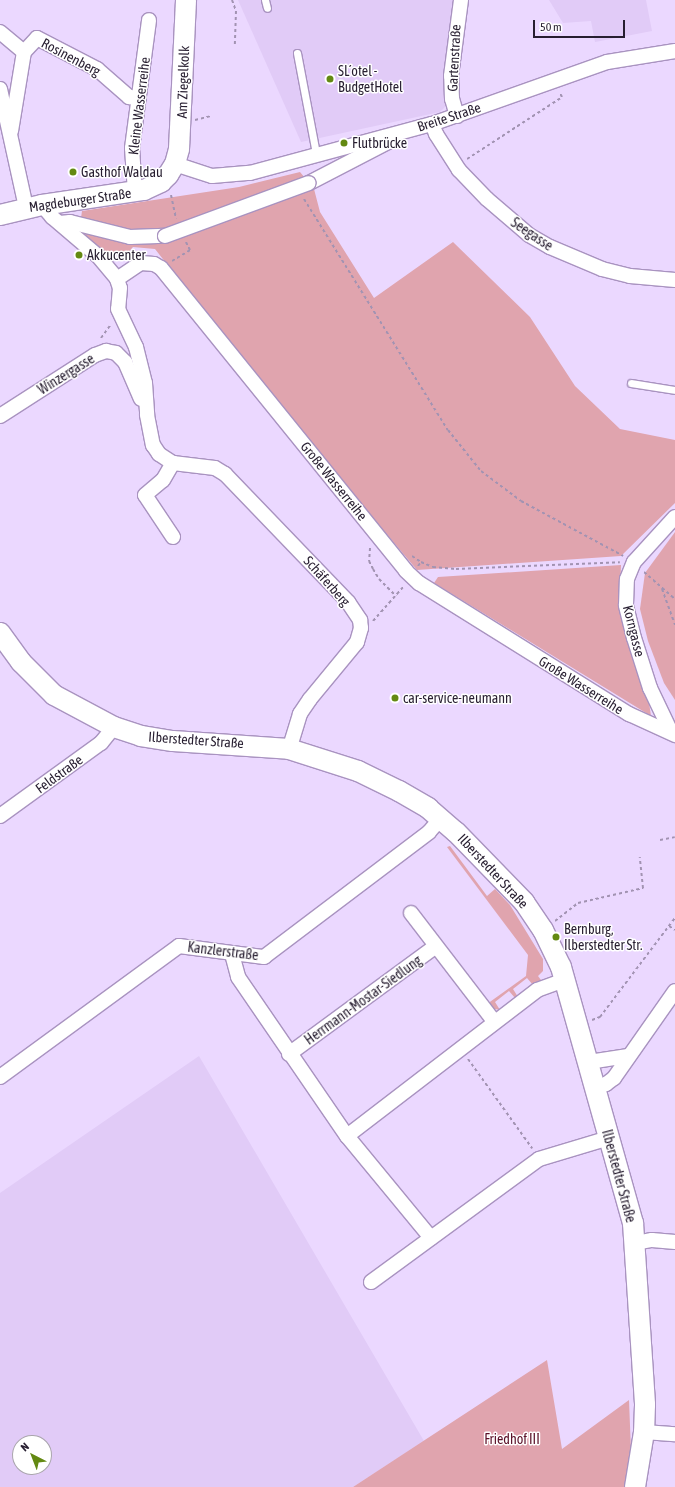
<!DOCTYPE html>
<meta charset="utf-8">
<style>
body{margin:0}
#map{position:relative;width:675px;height:1487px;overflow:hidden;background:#ebd8ff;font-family:"Asap Condensed",sans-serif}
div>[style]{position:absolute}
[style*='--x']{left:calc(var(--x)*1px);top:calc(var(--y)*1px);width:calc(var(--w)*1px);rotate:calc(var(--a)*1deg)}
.built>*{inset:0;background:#e1cbf7}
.green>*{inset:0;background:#e0a4ae}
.path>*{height:2px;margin-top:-1px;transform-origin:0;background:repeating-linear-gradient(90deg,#a293b2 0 3px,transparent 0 6px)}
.roads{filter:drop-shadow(1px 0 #a993c0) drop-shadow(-1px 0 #a993c0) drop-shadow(0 1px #a993c0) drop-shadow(0 -1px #a993c0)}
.lane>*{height:7px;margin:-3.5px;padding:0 3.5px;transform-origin:3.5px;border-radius:3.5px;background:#fff}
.street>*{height:14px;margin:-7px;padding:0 7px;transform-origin:7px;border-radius:7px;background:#fff}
.secondary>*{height:20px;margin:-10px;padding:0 10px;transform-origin:10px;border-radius:10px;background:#fff}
.bridges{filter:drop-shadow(1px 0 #a993c0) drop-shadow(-1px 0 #a993c0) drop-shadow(0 1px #a993c0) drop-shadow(0 -1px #a993c0)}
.street-bridge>*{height:14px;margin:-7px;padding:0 7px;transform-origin:7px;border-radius:7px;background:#fff}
.dots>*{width:11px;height:11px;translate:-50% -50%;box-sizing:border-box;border:2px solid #fff;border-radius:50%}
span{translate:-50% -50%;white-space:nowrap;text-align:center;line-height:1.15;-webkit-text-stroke:3px #fff;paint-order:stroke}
.street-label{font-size:14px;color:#271e30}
.poi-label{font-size:14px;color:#271e30}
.left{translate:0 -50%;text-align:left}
.park-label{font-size:14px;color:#5a0f27}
.north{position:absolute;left:12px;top:1435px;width:40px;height:40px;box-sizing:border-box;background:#fff;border:1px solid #a9a5ac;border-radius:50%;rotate:318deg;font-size:11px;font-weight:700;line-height:16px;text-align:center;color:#271e30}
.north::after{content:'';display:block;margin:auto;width:14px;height:18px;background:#638912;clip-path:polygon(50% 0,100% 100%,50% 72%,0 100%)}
.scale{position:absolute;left:533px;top:20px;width:92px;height:18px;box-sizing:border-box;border:2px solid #271e30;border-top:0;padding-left:5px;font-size:12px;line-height:14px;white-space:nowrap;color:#271e30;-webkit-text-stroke:3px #fff;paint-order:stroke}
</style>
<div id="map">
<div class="built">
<div style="clip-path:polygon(238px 0,455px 0,445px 107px,440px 112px,301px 142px)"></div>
<div style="clip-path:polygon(549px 0,646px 0,652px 31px,595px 42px,591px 21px,563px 23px)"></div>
<div style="clip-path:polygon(evenodd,199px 1056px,424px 1441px,353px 1487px,0 1487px,0 1193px,199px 1056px,20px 1443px,44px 1443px,44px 1467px,20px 1467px,20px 1443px)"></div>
</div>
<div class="green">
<div style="clip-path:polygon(300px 172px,314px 189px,320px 212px,374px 298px,453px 242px,530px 317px,575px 386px,620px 429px,675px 440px,675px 503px,621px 556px,417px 570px,276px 403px,155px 249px,133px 247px,126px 255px,109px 254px,79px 232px,82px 211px,239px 187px)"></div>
<div style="clip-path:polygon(675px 532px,675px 700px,664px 683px,648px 641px,640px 609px,645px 573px)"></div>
<div style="clip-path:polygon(621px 565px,620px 593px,646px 682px,651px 716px,434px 583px,438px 577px)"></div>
<div style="clip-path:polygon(450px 846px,487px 896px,495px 889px,510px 905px,543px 959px,543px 971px,538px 976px,541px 980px,533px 985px,527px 978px,513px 989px,518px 997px,515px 998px,509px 991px,495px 1002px,500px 1010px,490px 1008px,487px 1004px,526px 976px,528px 955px,447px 847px)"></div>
<div style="clip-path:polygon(547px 1360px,562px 1449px,629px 1400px,631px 1451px,626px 1487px,353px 1487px)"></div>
</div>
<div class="path">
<div style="--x:232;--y:0;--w:12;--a:70"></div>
<div style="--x:236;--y:11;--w:34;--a:92"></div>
<div style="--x:195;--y:120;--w:16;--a:-14"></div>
<div style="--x:467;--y:159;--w:113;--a:-33.1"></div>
<div style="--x:562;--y:97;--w:4;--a:-117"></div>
<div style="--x:171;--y:195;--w:24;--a:78"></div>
<div style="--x:304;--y:199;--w:272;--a:58.1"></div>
<div style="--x:448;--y:430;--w:53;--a:51.2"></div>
<div style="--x:481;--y:471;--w:50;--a:36.9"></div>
<div style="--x:521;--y:501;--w:116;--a:28.3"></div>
<div style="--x:172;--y:261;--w:21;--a:-31"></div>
<div style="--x:190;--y:250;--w:9;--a:-117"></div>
<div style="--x:101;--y:338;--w:17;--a:-54"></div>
<div style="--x:370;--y:548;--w:13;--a:94"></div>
<div style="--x:369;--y:561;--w:9;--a:63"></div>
<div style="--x:373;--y:569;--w:12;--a:59"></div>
<div style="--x:379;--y:579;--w:24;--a:45"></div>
<div style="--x:412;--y:556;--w:11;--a:34"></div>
<div style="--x:418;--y:566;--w:5;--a:-53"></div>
<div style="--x:421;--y:562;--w:13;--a:23"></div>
<div style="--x:433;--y:567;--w:23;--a:5"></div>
<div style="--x:456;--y:569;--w:164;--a:-2.4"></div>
<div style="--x:644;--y:572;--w:41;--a:41.1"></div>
<div style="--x:662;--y:589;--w:38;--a:70"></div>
<div style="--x:373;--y:621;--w:47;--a:-48.5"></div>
<div style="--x:660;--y:840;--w:15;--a:-11"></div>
<div style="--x:555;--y:921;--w:29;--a:-38"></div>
<div style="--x:578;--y:903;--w:67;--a:-13"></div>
<div style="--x:643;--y:888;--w:31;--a:-96"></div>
<div style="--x:669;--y:926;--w:7;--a:34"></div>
<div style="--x:592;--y:1020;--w:9;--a:-21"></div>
<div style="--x:600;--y:1017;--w:124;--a:-52.9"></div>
<div style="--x:468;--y:1059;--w:110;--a:54.3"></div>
</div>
<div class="roads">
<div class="lane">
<div style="--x:265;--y:0;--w:8;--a:76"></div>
<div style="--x:297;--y:53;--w:103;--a:79.3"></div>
<div style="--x:631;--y:383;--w:45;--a:9"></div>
</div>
<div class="street">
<div style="--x:0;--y:32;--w:31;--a:40"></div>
<div style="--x:24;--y:52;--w:19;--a:-47"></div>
<div style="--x:37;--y:38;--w:68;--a:27.3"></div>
<div style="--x:97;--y:69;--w:43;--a:41.2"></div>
<div style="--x:129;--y:97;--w:10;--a:6"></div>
<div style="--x:0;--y:89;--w:121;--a:77.6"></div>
<div style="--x:457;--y:116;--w:18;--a:-106"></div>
<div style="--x:452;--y:99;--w:23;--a:-92"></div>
<div style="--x:451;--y:76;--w:77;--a:-82.5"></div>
<div style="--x:432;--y:124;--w:11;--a:68"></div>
<div style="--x:436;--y:134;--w:43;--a:57.4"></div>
<div style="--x:459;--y:170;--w:40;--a:46"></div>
<div style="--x:487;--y:199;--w:55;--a:40.6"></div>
<div style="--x:529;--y:235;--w:24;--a:30"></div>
<div style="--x:550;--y:247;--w:56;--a:22.9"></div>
<div style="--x:602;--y:269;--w:29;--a:14"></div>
<div style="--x:630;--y:276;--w:45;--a:5.1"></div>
<div style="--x:11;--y:131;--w:80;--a:-80.7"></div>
<div style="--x:175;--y:164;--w:39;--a:18"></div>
<div style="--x:212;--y:176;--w:38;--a:-5"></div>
<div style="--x:250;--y:173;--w:188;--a:-15.1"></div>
<div style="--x:432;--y:124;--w:186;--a:-19.5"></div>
<div style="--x:607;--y:62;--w:69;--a:-9.2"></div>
<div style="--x:309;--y:183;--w:89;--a:-27.4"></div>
<div style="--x:388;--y:142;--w:7;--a:-63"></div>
<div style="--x:135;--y:192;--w:44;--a:-93.9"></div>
<div style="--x:132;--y:148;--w:129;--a:-82.4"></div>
<div style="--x:42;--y:205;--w:16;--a:50"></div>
<div style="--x:52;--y:217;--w:60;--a:40.3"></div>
<div style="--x:98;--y:256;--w:30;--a:50"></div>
<div style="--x:117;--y:279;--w:9;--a:72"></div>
<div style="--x:120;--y:288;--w:21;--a:95"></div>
<div style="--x:118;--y:309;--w:42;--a:64.7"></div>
<div style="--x:136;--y:347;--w:37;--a:76"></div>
<div style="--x:145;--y:383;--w:32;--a:86"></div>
<div style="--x:147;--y:415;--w:31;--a:79"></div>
<div style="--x:153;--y:445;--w:11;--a:56"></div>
<div style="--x:159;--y:454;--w:17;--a:33"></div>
<div style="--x:173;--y:463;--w:42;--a:6.8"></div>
<div style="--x:215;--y:468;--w:12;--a:31"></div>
<div style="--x:225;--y:474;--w:178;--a:46.1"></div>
<div style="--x:348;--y:602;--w:22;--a:56"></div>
<div style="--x:360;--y:620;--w:8;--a:83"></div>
<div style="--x:361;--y:628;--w:15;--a:106"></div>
<div style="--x:357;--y:642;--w:74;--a:129.5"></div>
<div style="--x:310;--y:699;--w:18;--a:124"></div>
<div style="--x:300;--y:714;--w:37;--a:107"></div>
<div style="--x:60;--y:223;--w:10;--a:-6"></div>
<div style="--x:70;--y:222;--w:62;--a:14"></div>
<div style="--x:130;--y:237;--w:35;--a:-2"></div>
<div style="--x:117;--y:279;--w:29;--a:-34"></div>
<div style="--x:141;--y:263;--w:13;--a:4"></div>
<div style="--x:154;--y:264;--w:8;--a:30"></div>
<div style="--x:161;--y:268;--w:390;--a:51"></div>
<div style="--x:406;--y:571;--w:18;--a:43"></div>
<div style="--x:419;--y:583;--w:248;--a:32"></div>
<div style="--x:629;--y:714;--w:51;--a:24.5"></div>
<div style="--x:0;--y:416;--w:113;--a:-32.7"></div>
<div style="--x:95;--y:355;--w:12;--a:-20"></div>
<div style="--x:106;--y:351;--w:10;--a:11"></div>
<div style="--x:116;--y:353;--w:13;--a:45"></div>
<div style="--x:125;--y:362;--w:40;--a:66.6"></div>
<div style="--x:173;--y:537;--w:50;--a:-123.7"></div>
<div style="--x:145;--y:495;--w:23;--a:-40"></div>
<div style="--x:163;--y:480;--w:20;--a:-60"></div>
<div style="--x:671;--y:732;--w:49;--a:-115.5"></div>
<div style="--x:650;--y:688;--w:52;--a:-107.7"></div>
<div style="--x:634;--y:638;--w:34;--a:-104"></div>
<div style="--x:626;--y:605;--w:26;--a:-88"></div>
<div style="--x:627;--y:579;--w:18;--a:-68"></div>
<div style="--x:634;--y:562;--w:61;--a:-47.7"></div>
<div style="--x:0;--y:816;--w:125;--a:-35.9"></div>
<div style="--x:101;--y:743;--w:21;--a:-51"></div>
<div style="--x:411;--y:913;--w:136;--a:52.5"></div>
<div style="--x:232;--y:954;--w:24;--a:75"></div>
<div style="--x:238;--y:977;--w:193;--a:55.6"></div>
<div style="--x:347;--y:1136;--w:132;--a:50.5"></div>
<div style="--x:289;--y:1054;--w:182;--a:-36.3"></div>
<div style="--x:589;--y:1062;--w:38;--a:-9"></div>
<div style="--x:0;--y:1077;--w:222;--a:-36.2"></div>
<div style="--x:179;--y:946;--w:86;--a:7.4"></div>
<div style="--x:264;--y:957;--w:207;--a:-37.1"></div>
<div style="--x:429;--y:832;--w:18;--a:-49"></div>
<div style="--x:595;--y:1088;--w:12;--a:-20"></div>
<div style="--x:606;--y:1084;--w:10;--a:-37"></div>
<div style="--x:614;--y:1078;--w:106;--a:-55"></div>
<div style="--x:347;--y:1136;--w:240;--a:-37.5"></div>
<div style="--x:537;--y:990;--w:30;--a:-20"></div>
<div style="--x:636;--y:1243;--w:16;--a:-11"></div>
<div style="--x:652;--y:1240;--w:23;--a:5"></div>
<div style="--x:371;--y:1282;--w:208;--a:-36.2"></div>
<div style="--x:539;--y:1159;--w:73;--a:-16.7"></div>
<div style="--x:644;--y:1432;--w:31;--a:4"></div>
</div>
<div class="secondary">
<div style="--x:0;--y:215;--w:43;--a:-13.4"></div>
<div style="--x:42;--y:205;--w:103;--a:-8.4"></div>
<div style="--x:144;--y:190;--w:19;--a:-25"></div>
<div style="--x:161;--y:182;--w:10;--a:-45"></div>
<div style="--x:168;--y:175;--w:13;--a:-58"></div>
<div style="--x:175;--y:164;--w:16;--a:-75"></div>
<div style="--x:179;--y:149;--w:149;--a:-87.3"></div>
<div style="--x:0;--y:633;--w:36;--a:54"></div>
<div style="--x:21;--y:662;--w:47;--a:45"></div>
<div style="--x:54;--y:695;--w:68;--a:28.1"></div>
<div style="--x:114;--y:727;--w:28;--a:18"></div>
<div style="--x:141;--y:736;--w:32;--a:9"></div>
<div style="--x:173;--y:741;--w:116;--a:3.9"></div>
<div style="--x:289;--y:749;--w:72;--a:17.7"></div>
<div style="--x:358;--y:771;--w:46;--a:26"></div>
<div style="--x:399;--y:791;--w:34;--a:30"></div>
<div style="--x:428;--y:808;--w:37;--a:41"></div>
<div style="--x:456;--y:832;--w:98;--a:45.8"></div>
<div style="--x:524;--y:902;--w:34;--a:56"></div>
<div style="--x:543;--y:930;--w:41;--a:64.1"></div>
<div style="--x:561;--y:967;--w:266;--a:74.3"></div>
<div style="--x:633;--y:1223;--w:182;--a:86.2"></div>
<div style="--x:645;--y:1405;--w:27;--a:92"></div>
<div style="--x:644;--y:1432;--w:56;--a:99.3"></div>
</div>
</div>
<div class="bridges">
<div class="street-bridge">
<div style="--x:165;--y:236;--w:153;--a:-20.2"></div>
</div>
</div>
<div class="dots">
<div style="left:330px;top:79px;background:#638912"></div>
<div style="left:344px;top:143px;background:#638912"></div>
<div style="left:73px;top:172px;background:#638912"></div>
<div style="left:79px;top:255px;background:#638912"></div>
<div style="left:395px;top:698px;background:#638912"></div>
<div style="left:556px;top:937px;background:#638912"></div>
</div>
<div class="street-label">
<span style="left:71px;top:57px;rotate:28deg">Rosinenberg</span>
<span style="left:454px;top:58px;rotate:-87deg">Gartenstraße</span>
<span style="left:183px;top:82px;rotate:-88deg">Am Ziegelkolk</span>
<span style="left:139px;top:106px;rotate:-83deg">Kleine Wasserreihe</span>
<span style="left:449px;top:117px;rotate:-18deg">Breite Straße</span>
<span style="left:80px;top:200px;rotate:-8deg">Magdeburger Straße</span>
<span style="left:532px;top:234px;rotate:34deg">Seegasse</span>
<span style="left:66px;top:374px;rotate:-32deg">Winzergasse</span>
<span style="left:334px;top:481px;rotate:51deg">Große Wasserreihe</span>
<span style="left:327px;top:581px;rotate:48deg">Schäferberg</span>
<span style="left:634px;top:631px;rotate:76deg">Korngasse</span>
<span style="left:581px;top:685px;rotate:32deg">Große Wasserreihe</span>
<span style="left:196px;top:740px;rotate:4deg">Ilberstedter Straße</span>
<span style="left:59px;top:774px;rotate:-36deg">Feldstraße</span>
<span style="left:493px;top:871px;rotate:47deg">Ilberstedter Straße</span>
<span style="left:223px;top:951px;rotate:7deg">Kanzlerstraße</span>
<span style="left:363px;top:1000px;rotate:-36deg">Herrmann-Mostar-Siedlung</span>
<span style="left:619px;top:1176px;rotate:75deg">Ilberstedter Straße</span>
</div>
<div class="poi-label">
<span class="left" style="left:338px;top:79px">SL´otel -<br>BudgetHotel</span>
<span class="left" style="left:352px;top:143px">Flutbrücke</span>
<span class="left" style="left:81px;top:172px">Gasthof Waldau</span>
<span class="left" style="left:87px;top:255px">Akkucenter</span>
<span class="left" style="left:403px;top:698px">car-service-neumann</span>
<span class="left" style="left:564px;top:937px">Bernburg,<br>Ilberstedter Str.</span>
</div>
<div class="park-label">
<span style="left:512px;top:1439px">Friedhof III</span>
</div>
<div class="north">N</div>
<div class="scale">50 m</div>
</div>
